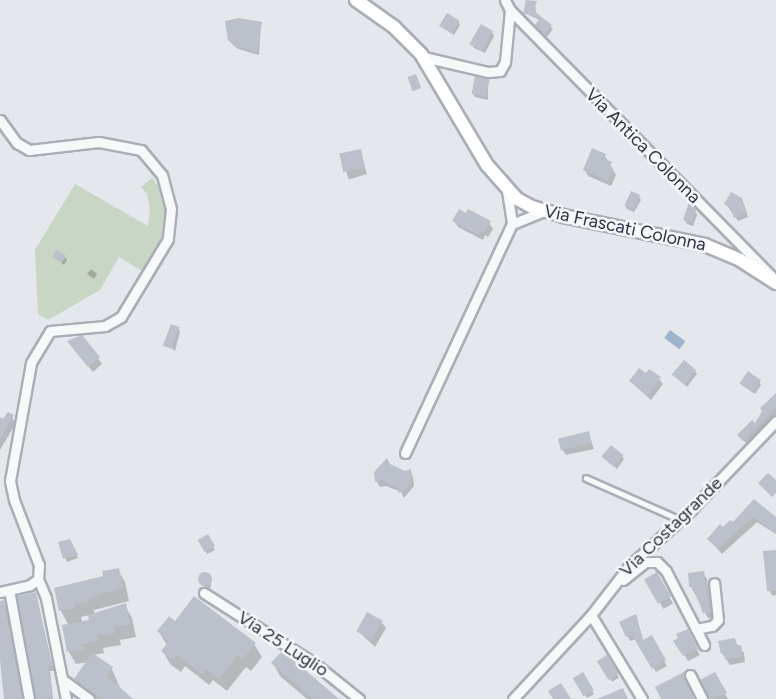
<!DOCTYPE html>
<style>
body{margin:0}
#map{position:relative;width:776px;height:699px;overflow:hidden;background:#e4e7ec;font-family:Figtree,sans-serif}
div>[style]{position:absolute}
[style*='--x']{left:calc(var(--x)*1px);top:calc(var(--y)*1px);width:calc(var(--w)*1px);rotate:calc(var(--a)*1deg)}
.green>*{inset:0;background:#c9d6c5}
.water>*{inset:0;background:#9fb4cc;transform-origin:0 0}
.shadow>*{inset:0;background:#0003;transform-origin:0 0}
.building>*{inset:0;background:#bbc0ca;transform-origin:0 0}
.round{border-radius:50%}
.roads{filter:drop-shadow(2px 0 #a9aeb7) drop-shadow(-2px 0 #a9aeb7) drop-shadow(0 2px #a9aeb7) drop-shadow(0 -2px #a9aeb7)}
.lane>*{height:4.5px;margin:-2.25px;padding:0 2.25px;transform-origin:2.25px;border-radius:2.25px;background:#f7f8fa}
.street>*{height:9px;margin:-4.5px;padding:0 4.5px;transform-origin:4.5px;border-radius:4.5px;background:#f7f8fa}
.secondary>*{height:12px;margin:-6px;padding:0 6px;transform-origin:6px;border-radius:6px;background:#fff}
span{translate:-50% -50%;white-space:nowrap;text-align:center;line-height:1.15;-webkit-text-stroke:5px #f4f6f9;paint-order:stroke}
.street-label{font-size:18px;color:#2b3445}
</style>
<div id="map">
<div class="green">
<div style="clip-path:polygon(152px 178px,163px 192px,166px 209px,164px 237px,142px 271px,119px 257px,100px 290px,48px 320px,38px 314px,35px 250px,75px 184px,148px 226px,150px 210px,147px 194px,141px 187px)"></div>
</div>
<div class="water">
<div style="left:670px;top:330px;width:19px;height:10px;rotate:36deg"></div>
</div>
<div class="shadow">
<div style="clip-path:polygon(535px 3px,536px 14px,553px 29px,547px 37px,539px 29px,540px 20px,525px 13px)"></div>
<div style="clip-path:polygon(458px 22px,460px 25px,454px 35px,442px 26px)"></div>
<div style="clip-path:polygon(261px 24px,259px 55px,238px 49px,232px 44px,230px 40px)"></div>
<div style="clip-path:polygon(492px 32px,494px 36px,485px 53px,474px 48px,472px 44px)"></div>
<div style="clip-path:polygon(488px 80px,488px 100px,475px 97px,473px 94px)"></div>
<div style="left:360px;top:151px;width:24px;height:19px;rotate:73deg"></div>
<div style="clip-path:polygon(605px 156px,616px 175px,611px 186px,588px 176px,585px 170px)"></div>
<div style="clip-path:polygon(639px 197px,641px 200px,634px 212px,627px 209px,625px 205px)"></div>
<div style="clip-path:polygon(743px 203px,748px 217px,738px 221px,726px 204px)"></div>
<div style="clip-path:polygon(695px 211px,697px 215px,693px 226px,687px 224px,685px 220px)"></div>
<div style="clip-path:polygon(454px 221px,489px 223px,493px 229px,488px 237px,485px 235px,483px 240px,458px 227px)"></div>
<div style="clip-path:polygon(54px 257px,65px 257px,67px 260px,64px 265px)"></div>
<div style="clip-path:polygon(91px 269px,97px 274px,94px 279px,87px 274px)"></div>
<div style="clip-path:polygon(178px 328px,180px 332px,175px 351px,167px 345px)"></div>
<div style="clip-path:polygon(82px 337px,102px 364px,93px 372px,72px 347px)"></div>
<div style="clip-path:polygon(695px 371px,697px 374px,687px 387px,675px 375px)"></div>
<div style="clip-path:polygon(659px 379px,663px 384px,651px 400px,631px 382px)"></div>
<div style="clip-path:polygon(759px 381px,761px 385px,755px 394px,741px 383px)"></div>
<div style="clip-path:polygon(776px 401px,776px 414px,746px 443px,742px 439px)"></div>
<div style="clip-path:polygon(9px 414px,16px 423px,0 450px,0 419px,4px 422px)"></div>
<div style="clip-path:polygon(588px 433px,594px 449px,566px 455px,562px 449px)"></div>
<div style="clip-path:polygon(622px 456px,624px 459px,617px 469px,604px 457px)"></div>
<div style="clip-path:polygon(389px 466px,404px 473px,410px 472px,413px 477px,414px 486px,404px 498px,401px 492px,386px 486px,380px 487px,377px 482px,375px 473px)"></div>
<div style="clip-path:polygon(755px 501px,776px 519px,776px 534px,757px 522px,722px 554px,709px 539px,733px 525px)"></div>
<div style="left:207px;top:536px;width:16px;height:9px;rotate:60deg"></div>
<div style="clip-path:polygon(70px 541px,78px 558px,67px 562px,60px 544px)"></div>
<div style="clip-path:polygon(776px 551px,776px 595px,773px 596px,769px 590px)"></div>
<div style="clip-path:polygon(evenodd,118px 570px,125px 582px,129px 601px,94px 610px,95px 615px,125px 606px,132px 618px,136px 637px,120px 640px,121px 645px,103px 648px,104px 653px,93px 655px,112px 669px,122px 693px,130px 699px,93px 699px,83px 692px,76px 679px,88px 662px,76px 664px,69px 652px,64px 627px,69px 626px,61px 611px,56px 589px,105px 577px,118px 570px,90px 615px,91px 621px,82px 623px,81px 617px,90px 615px)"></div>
<div style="clip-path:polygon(203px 572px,212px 577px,210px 590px,202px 585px)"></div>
<div style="clip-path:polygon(703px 573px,707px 579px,712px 618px,708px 618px,691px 587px)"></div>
<div style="left:656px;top:574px;width:34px;height:11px;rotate:60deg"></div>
<div style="clip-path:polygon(35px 594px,54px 671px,50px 671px,53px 699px,36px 699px,19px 598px)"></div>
<div style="clip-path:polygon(3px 602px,6px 608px,23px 699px,7px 699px,0 634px,0 603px)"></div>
<div style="clip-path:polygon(636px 616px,644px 642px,651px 638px,667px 666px,656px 672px,636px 639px,630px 641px,621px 623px)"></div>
<div style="clip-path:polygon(382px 623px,386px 628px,375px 647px,358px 631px)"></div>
<div style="clip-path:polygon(687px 631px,700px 655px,688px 661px,676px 641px)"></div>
<div style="clip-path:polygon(159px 632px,254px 644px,262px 657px,251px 671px,246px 667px,227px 691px,213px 680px,209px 685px,185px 666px,181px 672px,170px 664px,163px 651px,167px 645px)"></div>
<div style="clip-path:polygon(734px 640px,744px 653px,745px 662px,730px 665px,722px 653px)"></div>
<div style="left:607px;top:658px;width:23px;height:8px;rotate:59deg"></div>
<div style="clip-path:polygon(273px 663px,336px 699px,307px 699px,280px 676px)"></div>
<div style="clip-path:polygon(583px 674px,594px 694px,587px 698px,575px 679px)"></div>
<div style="clip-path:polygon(714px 674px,728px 699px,710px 699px)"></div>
</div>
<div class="building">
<div style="clip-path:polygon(526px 0,537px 1px,534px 11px,552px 25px,544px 35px,535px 25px,540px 18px,523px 13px)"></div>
<div style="left:447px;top:13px;width:15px;height:15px;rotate:32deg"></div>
<div style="clip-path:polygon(239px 18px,262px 22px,257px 52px,235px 46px,228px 40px,225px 21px)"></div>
<div style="left:481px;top:24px;width:14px;height:23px;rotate:30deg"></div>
<div style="left:416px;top:74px;width:15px;height:9px;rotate:70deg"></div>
<div style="left:475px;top:76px;width:15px;height:18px;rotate:11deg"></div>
<div style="clip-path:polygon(592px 148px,606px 154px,604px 159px,612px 162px,610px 166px,613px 168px,608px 181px,583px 170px)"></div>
<div style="left:361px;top:149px;width:19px;height:22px;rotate:78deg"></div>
<div style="left:631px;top:191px;width:10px;height:16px;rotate:24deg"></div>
<div style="clip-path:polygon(731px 192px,742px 198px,747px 213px,734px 218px,731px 209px,724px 204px)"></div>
<div style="clip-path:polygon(689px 202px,696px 210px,692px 223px,683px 220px)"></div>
<div style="clip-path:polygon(459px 209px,466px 213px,468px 209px,491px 221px,485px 232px,481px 231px,479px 235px,452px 221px)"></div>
<div style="clip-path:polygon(57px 249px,66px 256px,62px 263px,52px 257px)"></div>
<div style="left:171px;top:324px;width:9px;height:23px;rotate:21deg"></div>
<div style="clip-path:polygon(82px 335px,100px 357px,88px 367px,67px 341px)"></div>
<div style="left:684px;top:360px;width:16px;height:19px;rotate:40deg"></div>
<div style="clip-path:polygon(639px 368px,646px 373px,649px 369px,661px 377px,648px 395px,629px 381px)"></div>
<div style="left:748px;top:371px;width:16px;height:15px;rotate:35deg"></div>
<div style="clip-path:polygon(776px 393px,776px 408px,743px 441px,737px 435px,752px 420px,755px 423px,762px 411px,760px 408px)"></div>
<div style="clip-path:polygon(8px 412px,14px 415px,0 439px,0 417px,3px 419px)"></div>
<div style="left:589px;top:431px;width:12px;height:32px;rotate:76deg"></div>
<div style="left:611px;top:445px;width:16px;height:15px;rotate:40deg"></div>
<div style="clip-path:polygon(387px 458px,390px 464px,405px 471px,411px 469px,412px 479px,408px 488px,399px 493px,397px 488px,381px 480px,375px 482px,374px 472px)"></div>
<div style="clip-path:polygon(768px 473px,776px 480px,776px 493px,772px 497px,758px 483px)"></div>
<div style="clip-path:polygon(754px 499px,776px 517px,776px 534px,753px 517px,718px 549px,707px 539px,720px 524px,723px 527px,730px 520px,733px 522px)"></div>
<div style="left:208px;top:534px;width:14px;height:12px;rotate:60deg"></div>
<div style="clip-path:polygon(70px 539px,78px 555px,63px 559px,58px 542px)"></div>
<div style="clip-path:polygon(776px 550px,776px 590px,767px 591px,763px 551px)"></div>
<div style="clip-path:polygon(119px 568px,123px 588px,88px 598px,88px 602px,75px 604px,75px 608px,59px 611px,54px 588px,103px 576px,102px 571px)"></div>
<div style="clip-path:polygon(704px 571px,710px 612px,703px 613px,693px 587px,689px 587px,688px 573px)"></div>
<div style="left:657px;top:572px;width:28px;height:15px;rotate:60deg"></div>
<div class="round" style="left:198px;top:572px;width:14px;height:14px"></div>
<div style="clip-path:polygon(36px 592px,52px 665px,48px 666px,52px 698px,42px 699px,36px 699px,17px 596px)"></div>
<div style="clip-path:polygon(194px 596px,256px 643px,243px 659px,238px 655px,219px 679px,206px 669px,202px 674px,177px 655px,173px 660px,161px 651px,169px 641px,157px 631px,169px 616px,175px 621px)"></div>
<div style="clip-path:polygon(4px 600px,22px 699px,4px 699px,0 660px,0 601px)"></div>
<div style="clip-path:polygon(126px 603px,130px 624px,114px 627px,115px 633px,97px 636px,98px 641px,80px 644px,86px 649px,67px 652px,62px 625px,89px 620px,88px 615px)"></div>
<div style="left:367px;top:612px;width:18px;height:22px;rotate:29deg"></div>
<div style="clip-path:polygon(636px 614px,643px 640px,652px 635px,666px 660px,652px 669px,632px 635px,626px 637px,619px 622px)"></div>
<div style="clip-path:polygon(688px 629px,698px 649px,683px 656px,673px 641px,678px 638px,676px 634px)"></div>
<div style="clip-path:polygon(735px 638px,737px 646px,741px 645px,743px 656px,725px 660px,724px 653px,721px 654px,718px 641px)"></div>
<div style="clip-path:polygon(282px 651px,284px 652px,339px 699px,313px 699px,271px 663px)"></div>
<div style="clip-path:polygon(92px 653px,113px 667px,107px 676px,133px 699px,102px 699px,74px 679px)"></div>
<div style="left:607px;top:655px;width:22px;height:12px;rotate:58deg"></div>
<div style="left:583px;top:672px;width:21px;height:12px;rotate:59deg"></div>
<div style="clip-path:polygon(684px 672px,694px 699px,661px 699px,655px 687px)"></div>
<div style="clip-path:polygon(715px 672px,727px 693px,709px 699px,700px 680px)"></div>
<div style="clip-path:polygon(561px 683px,571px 699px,553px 699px,548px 691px)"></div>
<div style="clip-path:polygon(623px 688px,628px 699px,597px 699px)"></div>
</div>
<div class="roads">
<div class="lane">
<div style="--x:586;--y:478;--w:104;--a:23.9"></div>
</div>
<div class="street">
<div style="--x:510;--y:10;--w:373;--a:45.5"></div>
<div style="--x:424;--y:57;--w:66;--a:13.2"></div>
<div style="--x:488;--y:72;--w:12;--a:-5"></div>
<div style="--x:500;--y:71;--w:10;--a:-61"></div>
<div style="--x:505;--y:62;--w:52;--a:-84.5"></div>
<div style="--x:510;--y:10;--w:11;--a:-117"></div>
<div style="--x:0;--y:120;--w:29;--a:54"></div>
<div style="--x:17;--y:143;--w:14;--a:30"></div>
<div style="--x:29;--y:150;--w:70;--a:-6.5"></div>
<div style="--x:99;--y:142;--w:43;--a:10.8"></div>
<div style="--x:141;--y:150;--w:33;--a:50"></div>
<div style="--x:162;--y:175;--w:35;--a:75"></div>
<div style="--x:171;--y:209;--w:30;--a:96"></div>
<div style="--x:168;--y:239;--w:91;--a:121.1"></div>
<div style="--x:121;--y:317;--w:18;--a:151"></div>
<div style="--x:105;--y:326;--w:55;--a:174.8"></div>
<div style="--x:50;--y:331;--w:37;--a:121"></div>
<div style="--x:31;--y:363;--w:120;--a:100.1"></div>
<div style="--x:10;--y:481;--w:19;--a:78"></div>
<div style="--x:14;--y:500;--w:70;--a:69"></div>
<div style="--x:39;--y:565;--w:14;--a:94"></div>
<div style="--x:507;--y:191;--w:33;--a:81"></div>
<div style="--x:405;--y:453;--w:253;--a:-65"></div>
<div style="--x:512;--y:224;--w:35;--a:-22"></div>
<div style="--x:38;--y:579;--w:21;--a:67"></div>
<div style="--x:46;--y:598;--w:103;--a:78.8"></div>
<div style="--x:623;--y:580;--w:28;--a:-39"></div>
<div style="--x:645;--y:562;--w:12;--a:0"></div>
<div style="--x:657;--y:562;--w:13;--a:45"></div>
<div style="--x:666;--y:571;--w:65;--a:62.7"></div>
<div style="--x:696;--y:629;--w:16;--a:-11"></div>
<div style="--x:712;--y:626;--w:8;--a:-45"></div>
<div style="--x:718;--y:620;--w:37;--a:-96"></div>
<div style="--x:9;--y:590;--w:111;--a:79.6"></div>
<div style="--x:0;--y:592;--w:31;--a:-13"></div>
<div style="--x:30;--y:585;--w:10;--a:-37"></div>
<div style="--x:204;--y:593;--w:130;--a:32.5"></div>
<div style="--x:314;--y:663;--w:58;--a:38.7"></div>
<div style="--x:591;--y:615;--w:98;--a:58.7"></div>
<div style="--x:696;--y:629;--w:18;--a:63"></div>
<div style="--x:690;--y:675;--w:27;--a:63"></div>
<div style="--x:63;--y:680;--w:32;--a:36"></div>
<div style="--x:513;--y:699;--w:115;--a:-47.1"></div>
<div style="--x:591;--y:615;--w:62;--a:-52.2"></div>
<div style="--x:629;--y:566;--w:84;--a:-42.1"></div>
<div style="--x:691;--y:510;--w:123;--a:-46.3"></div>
</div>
<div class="secondary">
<div style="--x:356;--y:0;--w:47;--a:35.4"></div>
<div style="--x:394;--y:27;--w:38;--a:45"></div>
<div style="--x:421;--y:54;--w:129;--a:59.3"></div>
<div style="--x:487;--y:165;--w:45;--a:48.6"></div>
<div style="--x:517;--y:199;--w:17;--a:28"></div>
<div style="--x:532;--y:207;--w:32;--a:16"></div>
<div style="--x:563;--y:216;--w:145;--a:11.5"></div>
<div style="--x:705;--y:245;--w:38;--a:23"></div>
<div style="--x:740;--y:260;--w:43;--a:32.6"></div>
</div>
</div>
<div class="street-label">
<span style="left:643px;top:146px;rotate:45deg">Via Antica Colonna</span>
<span style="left:625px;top:228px;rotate:12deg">Via Frascati Colonna</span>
<span style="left:671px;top:527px;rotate:-44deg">Via Costagrande</span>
<span style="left:283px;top:644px;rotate:33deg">Via 25 Luglio</span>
</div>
</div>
